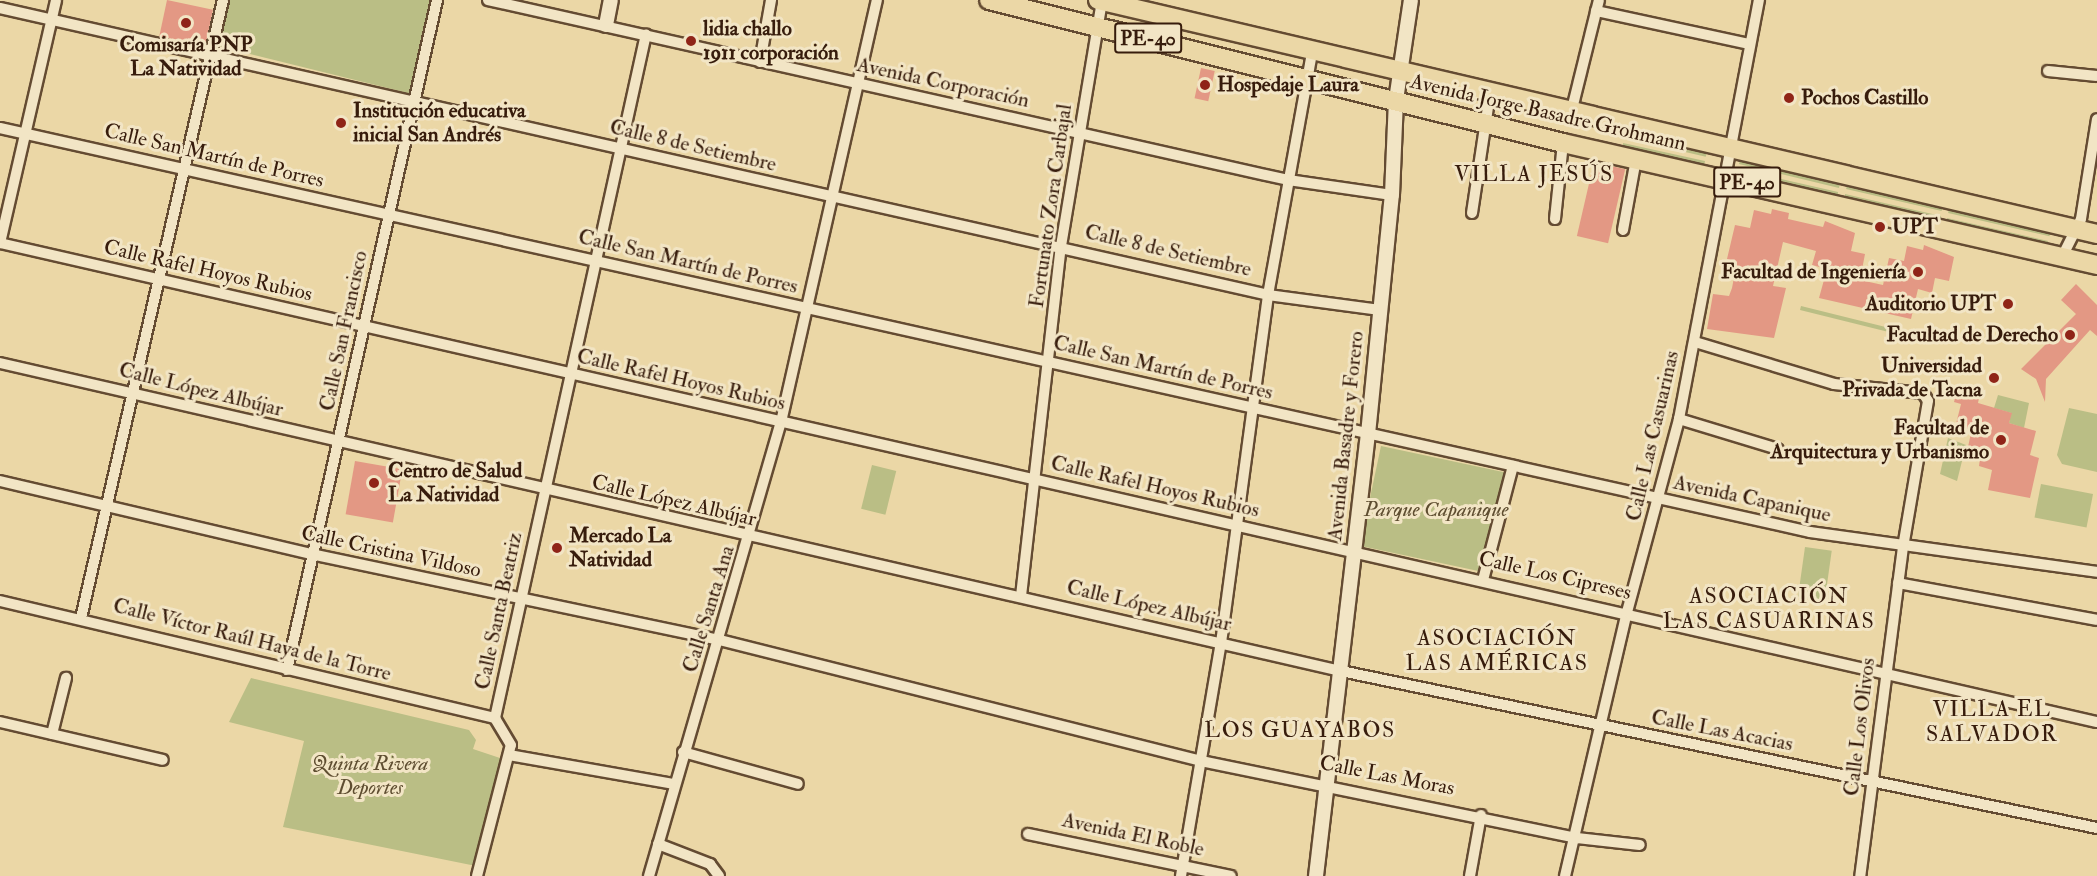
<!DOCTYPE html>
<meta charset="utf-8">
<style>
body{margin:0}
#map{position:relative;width:2097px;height:876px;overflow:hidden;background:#ebd7a6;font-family:"IM FELL Double Pica",serif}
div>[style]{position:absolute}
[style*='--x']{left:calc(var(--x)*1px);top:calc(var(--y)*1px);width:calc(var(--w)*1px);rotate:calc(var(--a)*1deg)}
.green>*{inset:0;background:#babe85;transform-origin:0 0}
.building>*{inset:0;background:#e39884;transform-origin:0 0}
.roads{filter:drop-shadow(2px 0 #644b32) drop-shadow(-2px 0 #644b32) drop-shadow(0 2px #644b32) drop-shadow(0 -2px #644b32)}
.street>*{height:10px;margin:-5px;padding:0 5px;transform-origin:5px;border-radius:5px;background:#f2e5c5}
.secondary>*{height:14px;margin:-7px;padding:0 7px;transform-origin:7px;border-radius:7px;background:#f2e5c5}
.highway>*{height:18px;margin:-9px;padding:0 9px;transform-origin:9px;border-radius:9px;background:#ebd7a6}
.dots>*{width:16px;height:16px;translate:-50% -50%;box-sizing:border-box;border:3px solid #f2e5c5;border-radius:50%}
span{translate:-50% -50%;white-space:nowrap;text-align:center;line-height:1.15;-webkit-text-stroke:6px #f2e5c5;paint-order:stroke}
.shield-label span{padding:2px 4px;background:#f2e5c5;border:2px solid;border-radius:4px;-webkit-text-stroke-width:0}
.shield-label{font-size:20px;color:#371c0c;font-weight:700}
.poi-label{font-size:21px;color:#371c0c;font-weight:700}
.left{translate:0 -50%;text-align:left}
.right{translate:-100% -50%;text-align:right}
.street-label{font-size:21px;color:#371c0c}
.park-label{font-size:21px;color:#5e4d30;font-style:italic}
.neighbourhood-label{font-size:22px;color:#371c0c;letter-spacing:1.5px}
</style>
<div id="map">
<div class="green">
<div style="clip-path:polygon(226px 0,434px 0,412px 94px,214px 45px)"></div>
<div style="left:1625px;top:133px;width:84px;height:5px;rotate:13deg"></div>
<div style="clip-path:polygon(1623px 143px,1705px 161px,1704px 166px,1623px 147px)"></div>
<div style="clip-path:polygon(1740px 160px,1840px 183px,1839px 188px,1739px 164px)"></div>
<div style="clip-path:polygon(1738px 169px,1838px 192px,1838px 197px,1737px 173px)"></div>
<div style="left:1847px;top:185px;width:98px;height:4px;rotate:13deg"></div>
<div style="clip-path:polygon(1845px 194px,1941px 216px,1940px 221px,1845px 198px)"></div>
<div style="left:1949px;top:209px;width:104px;height:4px;rotate:13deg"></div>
<div style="clip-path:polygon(1947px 218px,2048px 241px,2048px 246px,1947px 222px)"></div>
<div style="left:1801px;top:306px;width:110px;height:4px;rotate:14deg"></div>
<div style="clip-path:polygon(1998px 395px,2029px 403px,2024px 428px,2009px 423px,2011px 413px,1994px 408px)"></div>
<div style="clip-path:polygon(2069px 408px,2097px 414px,2097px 472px,2062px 464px,2057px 455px)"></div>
<div style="clip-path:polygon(1948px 438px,1966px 445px,1957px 481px,1940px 474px)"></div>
<div style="left:1381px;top:446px;width:126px;height:102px;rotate:12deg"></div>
<div style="left:872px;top:465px;width:25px;height:45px;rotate:14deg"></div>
<div style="left:2041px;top:484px;width:53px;height:34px;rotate:11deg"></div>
<div style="left:1805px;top:547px;width:27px;height:50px;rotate:8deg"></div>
<div style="clip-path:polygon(251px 678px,469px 730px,476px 740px,473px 749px,503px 759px,476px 866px,283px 827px,304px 741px,229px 722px)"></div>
</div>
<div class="building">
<div style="left:167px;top:0;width:47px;height:37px;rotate:12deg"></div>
<div style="left:1201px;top:68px;width:14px;height:31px;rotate:12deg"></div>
<div style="left:1594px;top:162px;width:32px;height:76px;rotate:13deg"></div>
<div style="clip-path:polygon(1772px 209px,1789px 213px,1788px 219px,1823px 227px,1825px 221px,1855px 233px,1851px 251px,1865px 254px,1860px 280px,1883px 285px,1889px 258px,1904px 261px,1907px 246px,1923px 250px,1924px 245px,1954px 257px,1949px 281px,1935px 278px,1932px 293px,1918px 289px,1911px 319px,1819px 298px,1827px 269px,1812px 265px,1816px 251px,1783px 242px,1773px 286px,1786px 288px,1774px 338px,1707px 329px,1713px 294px,1729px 296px,1732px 288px,1737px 262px,1727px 259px,1735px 225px,1750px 228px,1754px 210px,1771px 214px)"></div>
<div style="clip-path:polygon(2076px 284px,2097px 305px,2097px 336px,2090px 330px,2046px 379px,2045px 402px,2036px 379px,2021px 369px,2076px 314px,2061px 300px)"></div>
<div style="clip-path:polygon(1958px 387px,1980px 393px,1978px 403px,2012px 413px,2009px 423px,2036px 431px,2030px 455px,2039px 458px,2030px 498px,1988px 490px,1992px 470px,1979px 466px,1981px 451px,1968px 447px,1971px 433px,1955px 428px,1961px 404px,1954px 402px)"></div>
<div style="left:355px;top:461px;width:48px;height:54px;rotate:10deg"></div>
</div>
<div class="roads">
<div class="street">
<div style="--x:488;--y:0;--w:820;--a:12.68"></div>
<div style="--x:1288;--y:180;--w:105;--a:8.2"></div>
<div style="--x:0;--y:8;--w:1300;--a:12.75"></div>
<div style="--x:1268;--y:295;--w:113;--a:7.6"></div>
<div style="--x:1596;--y:11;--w:157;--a:12.2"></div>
<div style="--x:760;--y:62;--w:63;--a:-79.9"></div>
<div style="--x:2048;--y:71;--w:49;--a:5.8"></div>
<div style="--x:1571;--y:113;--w:116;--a:-76.1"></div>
<div style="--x:0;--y:128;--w:1855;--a:12.58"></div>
<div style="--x:1810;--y:532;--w:290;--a:7.9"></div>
<div style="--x:1472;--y:213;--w:120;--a:-81.4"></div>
<div style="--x:1555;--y:219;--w:76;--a:-84"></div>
<div style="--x:1623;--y:230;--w:72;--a:-79.6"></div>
<div style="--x:0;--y:243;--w:2151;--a:12.87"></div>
<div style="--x:0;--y:243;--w:249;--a:-77"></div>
<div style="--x:2062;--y:257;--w:42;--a:-63.4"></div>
<div style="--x:2081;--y:219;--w:101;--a:-80.9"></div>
<div style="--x:1695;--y:342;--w:145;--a:16.8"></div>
<div style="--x:1834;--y:384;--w:89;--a:5.8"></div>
<div style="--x:1923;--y:393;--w:9;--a:58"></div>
<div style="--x:1928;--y:401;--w:148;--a:99.7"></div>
<div style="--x:1903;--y:547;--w:332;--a:97.4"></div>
<div style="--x:0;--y:363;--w:1376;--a:12.94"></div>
<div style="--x:1341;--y:671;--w:772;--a:11.73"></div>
<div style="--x:1679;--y:419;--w:103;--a:16.9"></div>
<div style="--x:0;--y:481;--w:319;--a:13.2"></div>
<div style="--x:311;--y:554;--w:418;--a:11.9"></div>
<div style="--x:720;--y:640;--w:496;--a:14.1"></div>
<div style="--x:1201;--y:761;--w:384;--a:11.6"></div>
<div style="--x:1577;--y:838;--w:63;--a:6.3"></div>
<div style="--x:1483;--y:580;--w:118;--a:-75.3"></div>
<div style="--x:1898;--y:583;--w:202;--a:10.5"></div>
<div style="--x:1021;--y:596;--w:352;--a:-83.5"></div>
<div style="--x:1061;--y:246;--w:249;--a:-80.5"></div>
<div style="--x:0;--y:601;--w:509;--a:13.3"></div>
<div style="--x:81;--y:618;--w:634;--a:-77.06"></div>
<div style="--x:287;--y:670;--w:687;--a:-77.38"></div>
<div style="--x:0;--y:722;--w:167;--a:13.1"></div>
<div style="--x:52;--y:734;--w:58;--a:-76"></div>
<div style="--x:683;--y:752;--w:119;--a:15.5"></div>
<div style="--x:509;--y:755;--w:168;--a:10"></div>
<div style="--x:1028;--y:834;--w:207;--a:11.7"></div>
<div style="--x:658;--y:844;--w:56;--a:21"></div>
<div style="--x:710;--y:864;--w:15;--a:53"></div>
<div style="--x:477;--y:876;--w:135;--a:-75.5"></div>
<div style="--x:511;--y:745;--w:31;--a:-121"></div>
<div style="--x:495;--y:718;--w:700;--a:-77.55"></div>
<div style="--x:649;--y:876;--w:473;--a:-73.8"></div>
<div style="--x:781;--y:422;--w:433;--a:-77.2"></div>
<div style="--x:1181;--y:876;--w:236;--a:-80.3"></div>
<div style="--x:1221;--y:643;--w:351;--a:-82.3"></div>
<div style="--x:1268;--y:295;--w:247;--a:-79.7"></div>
<div style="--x:1470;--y:876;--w:62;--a:-79.8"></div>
<div style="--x:1565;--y:876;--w:271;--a:-76.8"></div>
<div style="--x:1627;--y:612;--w:200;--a:-74.9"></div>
<div style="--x:1679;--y:419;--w:427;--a:-79.2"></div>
</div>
<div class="secondary">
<div style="--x:606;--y:25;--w:25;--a:-79"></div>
<div style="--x:1316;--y:876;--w:445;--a:-83.3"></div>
<div style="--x:1368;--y:434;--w:240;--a:-84.3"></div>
<div style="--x:1392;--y:195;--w:95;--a:-87.6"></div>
<div style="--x:1396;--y:100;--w:101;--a:-81.5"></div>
</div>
<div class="highway">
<div style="--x:989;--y:0;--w:592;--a:13.99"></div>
<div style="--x:1563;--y:143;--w:548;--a:12.87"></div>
<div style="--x:1098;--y:0;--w:1026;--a:13.18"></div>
</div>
</div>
<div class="dots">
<div style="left:186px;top:23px;background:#8f2418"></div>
<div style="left:691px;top:41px;background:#8f2418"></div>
<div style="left:1205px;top:85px;background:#8f2418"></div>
<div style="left:1789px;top:98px;background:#8f2418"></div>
<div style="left:341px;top:123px;background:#8f2418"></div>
<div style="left:1880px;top:227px;background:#8f2418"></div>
<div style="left:1918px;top:272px;background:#8f2418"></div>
<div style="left:2008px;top:304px;background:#8f2418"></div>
<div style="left:2070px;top:335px;background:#8f2418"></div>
<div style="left:1994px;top:378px;background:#8f2418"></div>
<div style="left:2001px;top:440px;background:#8f2418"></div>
<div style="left:374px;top:483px;background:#8f2418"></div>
<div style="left:557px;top:548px;background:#8f2418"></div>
</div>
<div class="shield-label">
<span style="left:1148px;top:38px">PE-40</span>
<span style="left:1747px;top:182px">PE-40</span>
</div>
<div class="poi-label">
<span class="left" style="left:703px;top:41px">lidia challo<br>1911 corporación</span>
<span style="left:186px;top:57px">Comisaría PNP<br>La Natividad</span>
<span class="left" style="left:1217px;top:85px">Hospedaje Laura</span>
<span class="left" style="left:1801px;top:98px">Pochos Castillo</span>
<span class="left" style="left:353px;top:123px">Institución educativa<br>inicial San Andrés</span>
<span class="left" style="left:1892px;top:227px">UPT</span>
<span class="right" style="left:1906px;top:272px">Facultad de Ingeniería</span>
<span class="right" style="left:1996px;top:304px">Auditorio UPT</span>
<span class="right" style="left:2058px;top:335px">Facultad de Derecho</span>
<span class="right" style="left:1982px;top:378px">Universidad<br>Privada de Tacna</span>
<span class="right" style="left:1989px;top:440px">Facultad de<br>Arquitectura y Urbanismo</span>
<span class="left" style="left:388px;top:483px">Centro de Salud<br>La Natividad</span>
<span class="left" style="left:569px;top:548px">Mercado La<br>Natividad</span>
</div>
<div class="street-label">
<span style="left:943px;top:83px;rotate:12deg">Avenida Corporación</span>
<span style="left:1548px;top:113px;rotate:13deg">Avenida Jorge Basadre Grohmann</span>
<span style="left:693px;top:146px;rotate:13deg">Calle 8 de Setiembre</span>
<span style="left:214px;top:156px;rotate:13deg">Calle San Martín de Porres</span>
<span style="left:1051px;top:206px;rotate:-82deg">Fortunato Zora Carbajal</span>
<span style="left:1168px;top:251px;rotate:13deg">Calle 8 de Setiembre</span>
<span style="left:688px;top:262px;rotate:13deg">Calle San Martín de Porres</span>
<span style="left:208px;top:271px;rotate:13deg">Calle Rafel Hoyos Rubios</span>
<span style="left:344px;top:331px;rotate:-78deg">Calle San Francisco</span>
<span style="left:1163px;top:368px;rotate:13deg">Calle San Martín de Porres</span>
<span style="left:681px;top:380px;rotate:13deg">Calle Rafel Hoyos Rubios</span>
<span style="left:201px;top:390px;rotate:14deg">Calle López Albújar</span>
<span style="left:1346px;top:436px;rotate:-84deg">Avenida Basadre y Forero</span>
<span style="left:1653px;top:436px;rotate:-77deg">Calle Las Casuarinas</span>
<span style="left:1155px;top:487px;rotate:13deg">Calle Rafel Hoyos Rubios</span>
<span style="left:1752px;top:499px;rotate:12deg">Avenida Capanique</span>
<span style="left:674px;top:501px;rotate:13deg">Calle López Albújar</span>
<span style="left:391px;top:552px;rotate:12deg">Calle Cristina Vildoso</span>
<span style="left:1555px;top:576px;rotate:13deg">Calle Los Cipreses</span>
<span style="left:1149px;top:606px;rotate:13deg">Calle López Albújar</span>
<span style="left:709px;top:609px;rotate:-73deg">Calle Santa Ana</span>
<span style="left:499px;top:611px;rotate:-78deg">Calle Santa Beatriz</span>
<span style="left:252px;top:640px;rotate:14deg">Calle Víctor Raúl Haya de la Torre</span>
<span style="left:1860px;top:727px;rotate:-83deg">Calle Los Olivos</span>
<span style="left:1722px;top:731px;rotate:11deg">Calle Las Acacias</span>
<span style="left:1387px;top:776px;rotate:11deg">Calle Las Moras</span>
<span style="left:1133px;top:835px;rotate:12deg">Avenida El Roble</span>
</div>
<div class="park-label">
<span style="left:1436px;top:510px">Parque Capanique</span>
<span style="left:370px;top:776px">Quinta Rivera<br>Deportes</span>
</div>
<div class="neighbourhood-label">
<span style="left:1534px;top:175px">VILLA JESÚS</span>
<span style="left:1769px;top:609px">ASOCIACIÓN<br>LAS CASUARINAS</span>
<span style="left:1497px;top:651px">ASOCIACIÓN<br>LAS AMÉRICAS</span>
<span style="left:1992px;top:722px">VILLA EL<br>SALVADOR</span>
<span style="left:1300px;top:731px">LOS GUAYABOS</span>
</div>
</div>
